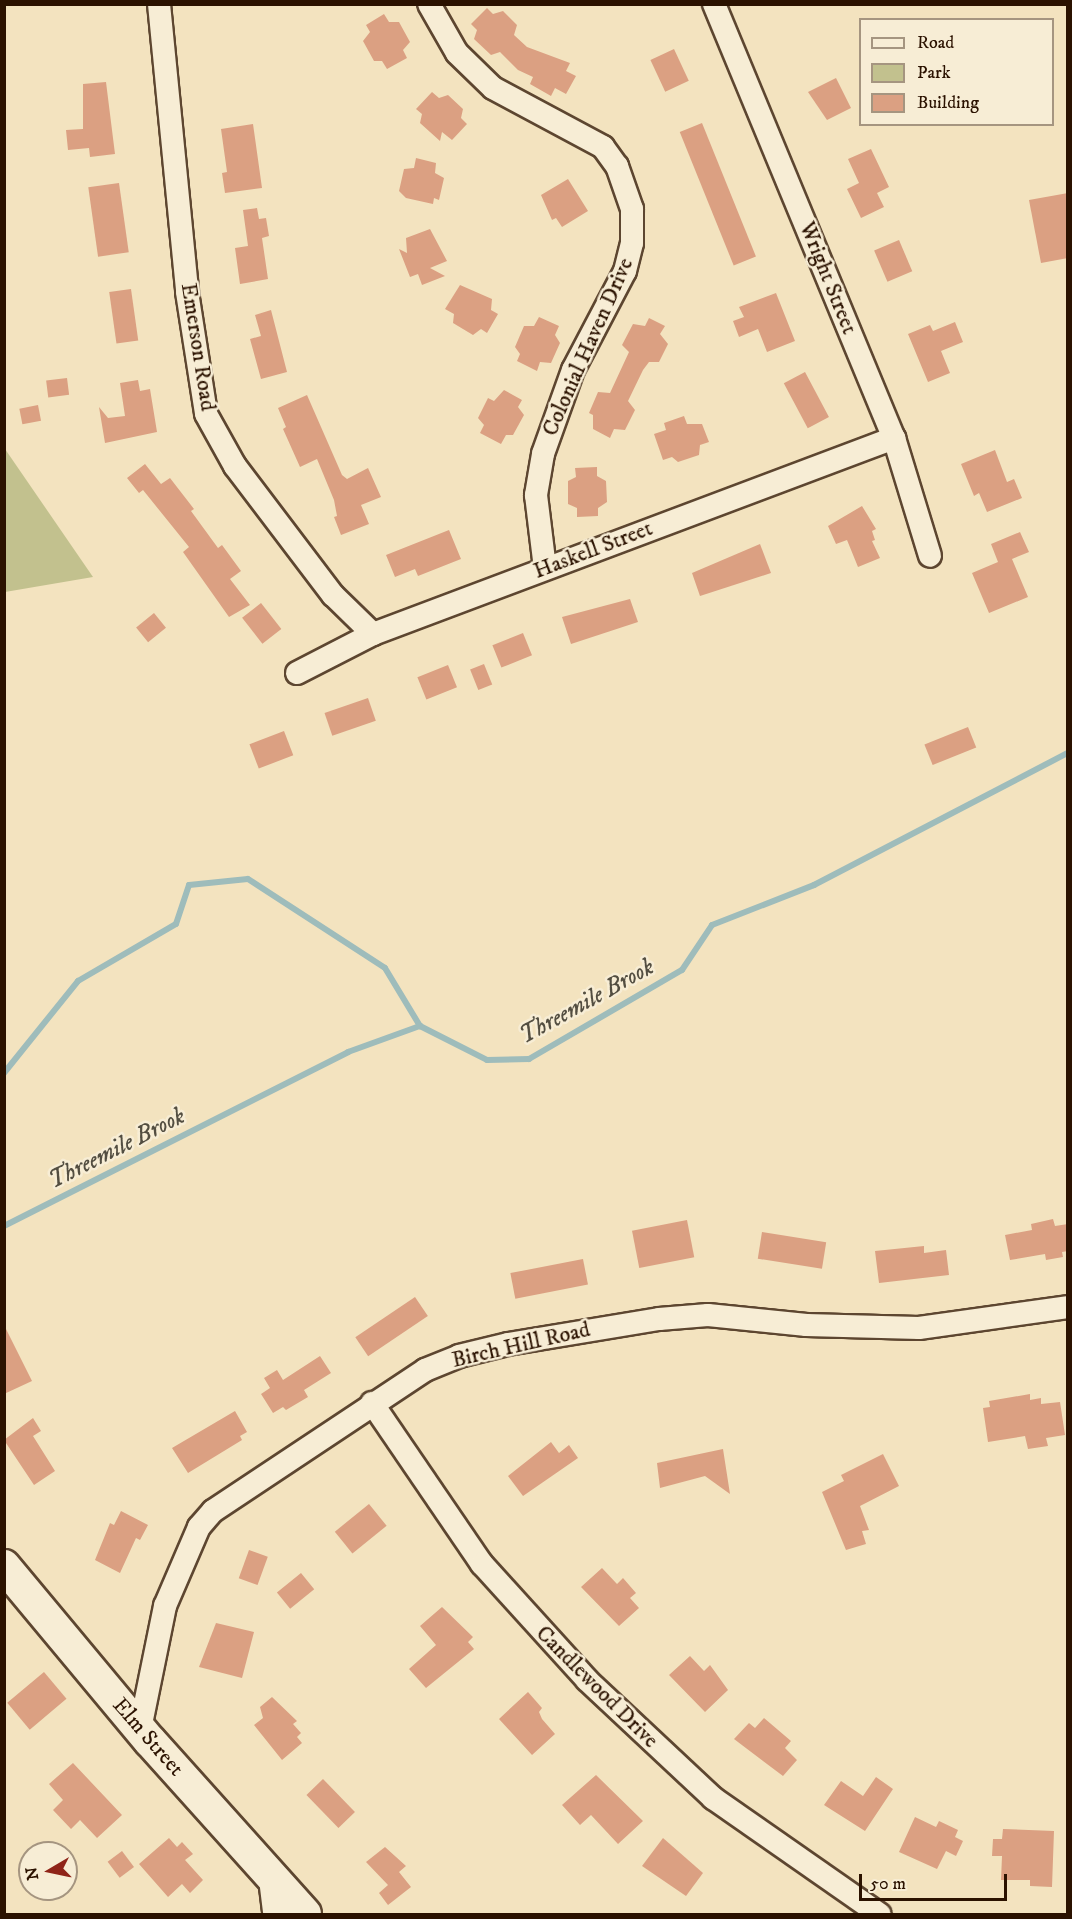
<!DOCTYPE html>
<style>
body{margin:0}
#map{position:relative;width:1072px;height:1919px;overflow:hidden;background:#f3e3bf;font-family:"IM FELL DW Pica",serif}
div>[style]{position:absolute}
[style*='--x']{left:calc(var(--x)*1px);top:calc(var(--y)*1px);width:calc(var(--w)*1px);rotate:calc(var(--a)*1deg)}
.green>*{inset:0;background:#c2c18e}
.stream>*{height:6px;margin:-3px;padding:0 3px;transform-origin:3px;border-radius:3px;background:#9ebcbb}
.building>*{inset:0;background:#dba082;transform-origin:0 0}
.roads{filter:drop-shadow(2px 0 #5d4630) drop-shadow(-2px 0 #5d4630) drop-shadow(0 2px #5d4630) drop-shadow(0 -2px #5d4630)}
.street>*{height:22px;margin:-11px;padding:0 11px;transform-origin:11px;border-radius:11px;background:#f7edd5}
.secondary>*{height:32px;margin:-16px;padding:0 16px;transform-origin:16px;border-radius:16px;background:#f7edd5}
span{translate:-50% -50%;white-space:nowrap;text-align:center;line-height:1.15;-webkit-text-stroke:5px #f7edd5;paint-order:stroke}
.street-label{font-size:22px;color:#2b1200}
.water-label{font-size:24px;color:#534e41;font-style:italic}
.frame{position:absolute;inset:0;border:6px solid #2b1200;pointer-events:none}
.legend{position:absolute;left:859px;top:18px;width:195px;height:108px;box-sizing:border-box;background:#f7edd5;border:2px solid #a59580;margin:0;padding:8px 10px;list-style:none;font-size:18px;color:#2b1200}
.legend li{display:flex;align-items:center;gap:12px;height:30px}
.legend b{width:30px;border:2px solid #a59580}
.north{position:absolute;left:18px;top:1841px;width:60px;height:60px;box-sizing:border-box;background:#f7edd5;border:2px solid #a59580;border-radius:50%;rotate:261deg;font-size:16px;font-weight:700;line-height:24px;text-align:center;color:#2b1200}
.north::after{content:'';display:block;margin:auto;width:21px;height:27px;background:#8f2418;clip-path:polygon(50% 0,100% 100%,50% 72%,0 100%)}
.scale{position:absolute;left:859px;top:1874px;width:148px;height:27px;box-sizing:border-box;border:3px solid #2b1200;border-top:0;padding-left:8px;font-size:18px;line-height:21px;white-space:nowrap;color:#2b1200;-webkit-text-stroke:4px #f7edd5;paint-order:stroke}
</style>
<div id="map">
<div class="green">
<div style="clip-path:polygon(4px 449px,5px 449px,93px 577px,5px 592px)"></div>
</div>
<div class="stream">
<div style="--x:4;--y:1073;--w:118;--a:-51.2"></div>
<div style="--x:78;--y:981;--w:113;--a:-30.2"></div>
<div style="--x:176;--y:924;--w:41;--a:-71.6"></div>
<div style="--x:189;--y:885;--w:59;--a:-5.8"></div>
<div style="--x:248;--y:879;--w:163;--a:33"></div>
<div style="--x:385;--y:968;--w:68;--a:58.9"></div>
<div style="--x:4;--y:1226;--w:386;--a:-26.8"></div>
<div style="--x:348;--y:1052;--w:77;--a:-19.9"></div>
<div style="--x:420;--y:1026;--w:75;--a:26.9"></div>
<div style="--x:487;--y:1060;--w:42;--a:-1.4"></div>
<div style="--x:529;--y:1059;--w:177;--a:-30.2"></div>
<div style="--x:682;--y:970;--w:54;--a:-56.3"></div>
<div style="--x:712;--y:925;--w:110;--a:-21.4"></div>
<div style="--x:814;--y:885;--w:286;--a:-27.5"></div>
</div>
<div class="building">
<div style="clip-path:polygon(487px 8px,493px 14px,503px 11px,517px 25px,514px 35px,527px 47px,570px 63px,566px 71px,576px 76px,566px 94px,555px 88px,551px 96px,530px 84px,533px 77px,518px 70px,500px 52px,491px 55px,474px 39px,477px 30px,471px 24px)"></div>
<div style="clip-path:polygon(384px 14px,389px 22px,399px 22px,410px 42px,403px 50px,407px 58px,387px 69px,382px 61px,374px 61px,363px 41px,370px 32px,366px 25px)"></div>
<div style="left:674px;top:49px;width:35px;height:26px;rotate:65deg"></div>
<div style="clip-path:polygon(836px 78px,851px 108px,827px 120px,808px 92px)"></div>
<div style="clip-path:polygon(106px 82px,115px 154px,90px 157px,89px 148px,68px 150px,66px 130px,83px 129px,83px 84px)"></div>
<div style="clip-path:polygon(432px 92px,439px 98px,448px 95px,463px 109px,461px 118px,467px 124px,452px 140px,442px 132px,440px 141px,420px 123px,422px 114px,416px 109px)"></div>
<div style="left:702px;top:123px;width:144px;height:24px;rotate:68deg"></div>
<div style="clip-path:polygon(253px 124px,262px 188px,225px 193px,222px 173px,227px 172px,221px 129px)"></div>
<div style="clip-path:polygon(871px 149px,889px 187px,877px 193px,884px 207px,861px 218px,847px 189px,859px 183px,848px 159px)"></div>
<div style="clip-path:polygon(416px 158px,436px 163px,435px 173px,444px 178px,439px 200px,434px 198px,433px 204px,406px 198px,399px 191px,404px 169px,414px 168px)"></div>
<div style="clip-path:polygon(568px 179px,588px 211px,562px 227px,556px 218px,552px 220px,541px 195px)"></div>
<div style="left:119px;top:183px;width:70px;height:31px;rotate:82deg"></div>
<div style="clip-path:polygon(1068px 193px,1068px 258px,1041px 263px,1029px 200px)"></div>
<div style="clip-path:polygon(257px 208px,259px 219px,266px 218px,269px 236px,262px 238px,268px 279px,240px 284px,235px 248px,248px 246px,243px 210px)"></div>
<div style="clip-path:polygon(430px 229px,447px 261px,430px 268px,445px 276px,422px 285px,418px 274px,410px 277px,399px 249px,407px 253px,406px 238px)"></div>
<div style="left:899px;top:240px;width:34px;height:27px;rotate:67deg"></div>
<div style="clip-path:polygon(460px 285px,492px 299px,491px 310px,498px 314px,487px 333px,481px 329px,473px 335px,453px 323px,454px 314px,445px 309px)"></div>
<div style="left:131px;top:289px;width:52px;height:22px;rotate:82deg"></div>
<div style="clip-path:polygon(776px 293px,795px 341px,767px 352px,758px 329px,739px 337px,733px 321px,744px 317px,739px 307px)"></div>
<div style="clip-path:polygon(271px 310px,287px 372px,261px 379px,250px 339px,261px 336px,255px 315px)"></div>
<div style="clip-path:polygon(539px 317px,559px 326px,555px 335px,560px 343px,551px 363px,540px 362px,537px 371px,517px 361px,520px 354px,515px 347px,524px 326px,534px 326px)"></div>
<div style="clip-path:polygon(649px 318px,665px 326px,660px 334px,668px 344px,659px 362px,649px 362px,643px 370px,628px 401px,635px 410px,625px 430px,614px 429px,610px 438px,593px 429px,593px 415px,589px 413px,598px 392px,610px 393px,629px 352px,622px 345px,633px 324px,645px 326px)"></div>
<div style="clip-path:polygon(955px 322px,963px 342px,941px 351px,950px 373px,928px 382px,908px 334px,930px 325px,933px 331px)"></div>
<div style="left:805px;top:372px;width:51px;height:24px;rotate:62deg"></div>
<div style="left:67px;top:378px;width:17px;height:21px;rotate:83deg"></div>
<div style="clip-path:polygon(138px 380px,140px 391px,150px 389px,157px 432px,105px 443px,99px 407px,108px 418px,125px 416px,120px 383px)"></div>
<div style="clip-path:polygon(504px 390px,522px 400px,518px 407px,524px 415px,513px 435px,506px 435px,501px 444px,480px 433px,484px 425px,478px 418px,488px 398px,494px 401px)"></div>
<div style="clip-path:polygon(307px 395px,342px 475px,347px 479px,368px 468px,381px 497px,361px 505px,369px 524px,341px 535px,334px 517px,337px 516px,334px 500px,317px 459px,300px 467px,283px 429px,286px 427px,278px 408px)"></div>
<div style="left:38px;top:405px;width:16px;height:19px;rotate:79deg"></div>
<div style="clip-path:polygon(684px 416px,687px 424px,702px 424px,709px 442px,700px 445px,699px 455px,678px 462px,672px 457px,663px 460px,654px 434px,666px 430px,664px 423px)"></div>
<div style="clip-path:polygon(995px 450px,1007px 482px,1014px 479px,1022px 498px,987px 512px,979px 493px,974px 496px,961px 464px)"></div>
<div style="clip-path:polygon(145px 464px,161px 484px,170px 478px,194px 509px,191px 511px,218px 548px,222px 545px,241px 571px,230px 579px,250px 605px,229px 617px,183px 552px,189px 547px,143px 490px,139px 493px,127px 478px)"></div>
<div style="clip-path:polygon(597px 467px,597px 476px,606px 481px,607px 502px,598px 508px,598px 516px,577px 517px,577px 508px,568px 504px,568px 481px,576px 477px,575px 468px)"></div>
<div style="clip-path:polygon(862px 506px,876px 529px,872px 531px,875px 540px,872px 541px,880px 558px,858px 567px,847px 540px,836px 544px,828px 526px)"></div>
<div style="clip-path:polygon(449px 530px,461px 559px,418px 576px,415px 569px,395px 577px,386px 555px)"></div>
<div style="clip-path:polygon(1020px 532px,1029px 552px,1012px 559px,1028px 597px,989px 613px,972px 573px,998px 562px,991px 544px)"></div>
<div style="clip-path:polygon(760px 544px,771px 573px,700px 596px,692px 573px)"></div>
<div style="clip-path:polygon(630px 599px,638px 622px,571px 644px,562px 617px)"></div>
<div style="left:261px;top:603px;width:33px;height:24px;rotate:52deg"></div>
<div style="left:154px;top:613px;width:19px;height:23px;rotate:51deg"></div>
<div style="left:523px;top:633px;width:24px;height:33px;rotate:68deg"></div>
<div style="left:484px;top:664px;width:22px;height:15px;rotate:68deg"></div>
<div style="left:448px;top:665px;width:24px;height:33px;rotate:68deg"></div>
<div style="left:368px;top:698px;width:24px;height:46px;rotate:71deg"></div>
<div style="left:968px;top:727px;width:22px;height:47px;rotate:68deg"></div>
<div style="left:284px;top:731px;width:26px;height:37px;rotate:69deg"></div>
<div style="clip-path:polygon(1053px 1219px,1055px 1226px,1068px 1224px,1068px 1251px,1062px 1252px,1063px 1257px,1046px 1260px,1045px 1254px,1010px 1260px,1005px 1235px,1032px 1230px,1031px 1224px)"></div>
<div style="left:687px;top:1220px;width:38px;height:56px;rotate:79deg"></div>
<div style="left:762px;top:1232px;width:65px;height:27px;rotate:9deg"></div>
<div style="clip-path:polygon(924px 1246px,924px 1253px,946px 1250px,949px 1275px,879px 1283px,875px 1251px)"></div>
<div style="left:583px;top:1259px;width:26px;height:74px;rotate:79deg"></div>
<div style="left:415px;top:1297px;width:23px;height:72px;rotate:56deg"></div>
<div style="clip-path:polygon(4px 1325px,32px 1381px,4px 1394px)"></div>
<div style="clip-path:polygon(320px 1356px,331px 1373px,304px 1390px,308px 1397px,286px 1410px,283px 1407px,273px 1413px,261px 1394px,270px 1388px,264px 1378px,277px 1370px,283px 1380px)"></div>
<div style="clip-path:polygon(1030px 1394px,1030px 1400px,1041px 1398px,1041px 1404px,1060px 1402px,1065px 1435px,1046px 1438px,1048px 1446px,1028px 1449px,1025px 1436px,988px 1442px,983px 1408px,990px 1407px,989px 1401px)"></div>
<div style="clip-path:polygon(235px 1411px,247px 1432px,240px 1436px,242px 1440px,188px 1473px,172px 1448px)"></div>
<div style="clip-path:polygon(33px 1418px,41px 1431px,33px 1436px,55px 1471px,34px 1485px,4px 1440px)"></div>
<div style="clip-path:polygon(551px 1442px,559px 1453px,569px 1445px,578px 1458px,523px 1496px,508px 1476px)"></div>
<div style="clip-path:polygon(723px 1449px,730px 1494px,705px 1476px,660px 1488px,657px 1463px)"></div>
<div style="clip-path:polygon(883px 1454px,899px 1486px,860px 1506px,869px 1530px,862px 1531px,866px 1544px,846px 1550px,822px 1492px,844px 1481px,841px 1475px)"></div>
<div style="left:369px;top:1504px;width:28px;height:44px;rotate:51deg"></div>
<div style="clip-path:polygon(121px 1511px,148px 1525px,140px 1540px,136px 1538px,120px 1573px,95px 1560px,110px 1523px,114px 1525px)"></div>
<div style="left:249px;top:1550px;width:20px;height:30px;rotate:20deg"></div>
<div style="clip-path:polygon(602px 1568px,617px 1584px,623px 1578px,636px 1593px,630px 1598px,639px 1608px,619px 1626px,581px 1587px)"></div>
<div style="left:301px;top:1573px;width:21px;height:31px;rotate:51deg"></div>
<div style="clip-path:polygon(442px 1607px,473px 1637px,468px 1642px,474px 1649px,426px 1688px,409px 1669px,436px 1645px,420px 1626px)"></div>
<div style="clip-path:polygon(216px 1623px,254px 1632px,242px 1678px,199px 1667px)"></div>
<div style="clip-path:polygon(690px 1656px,704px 1671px,710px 1665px,728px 1690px,705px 1712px,669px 1675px)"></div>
<div style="left:44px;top:1672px;width:35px;height:48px;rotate:50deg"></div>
<div style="clip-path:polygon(528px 1692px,542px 1708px,539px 1712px,542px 1719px,555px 1734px,532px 1755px,499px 1719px)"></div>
<div style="clip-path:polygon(272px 1697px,297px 1721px,293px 1724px,301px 1733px,297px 1737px,302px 1743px,282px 1760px,254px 1725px,263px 1718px,260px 1707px)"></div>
<div style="clip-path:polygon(764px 1718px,791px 1741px,785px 1748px,797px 1760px,783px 1776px,734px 1739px,749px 1723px,755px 1728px)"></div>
<div style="clip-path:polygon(73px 1763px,122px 1815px,97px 1838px,80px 1820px,71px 1829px,53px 1810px,63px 1800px,49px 1784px)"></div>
<div style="clip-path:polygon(596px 1775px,643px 1821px,618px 1844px,591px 1815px,580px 1825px,562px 1805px)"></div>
<div style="clip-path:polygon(876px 1777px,893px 1789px,865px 1831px,824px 1805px,841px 1781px,863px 1796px)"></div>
<div style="left:323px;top:1779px;width:46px;height:23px;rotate:46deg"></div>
<div style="clip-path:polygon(915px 1817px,936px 1827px,939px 1821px,958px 1830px,955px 1837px,963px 1841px,956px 1856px,946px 1851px,937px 1869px,899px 1852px)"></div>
<div style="clip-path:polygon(1003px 1829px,1054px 1831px,1052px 1887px,1030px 1886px,1030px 1880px,1001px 1880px,1002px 1856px,992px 1856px,993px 1839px,1002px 1839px)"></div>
<div style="clip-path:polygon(169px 1838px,177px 1847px,182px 1842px,193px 1854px,185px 1860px,203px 1880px,190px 1893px,182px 1884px,168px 1897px,139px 1864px)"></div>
<div style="clip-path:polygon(663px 1838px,703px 1873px,686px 1896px,642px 1866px)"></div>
<div style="clip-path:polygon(385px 1847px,406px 1866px,399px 1872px,411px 1887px,388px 1905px,379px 1893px,388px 1885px,366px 1862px)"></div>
<div style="left:122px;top:1851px;width:20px;height:18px;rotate:53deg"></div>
</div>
<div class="roads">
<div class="street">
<div style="--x:159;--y:4;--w:289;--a:84.4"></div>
<div style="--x:187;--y:292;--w:123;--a:81.1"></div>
<div style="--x:206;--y:414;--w:60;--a:60.9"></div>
<div style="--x:235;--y:466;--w:162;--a:52.8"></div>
<div style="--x:333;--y:595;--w:56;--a:44.3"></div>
<div style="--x:429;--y:4;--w:56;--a:60.3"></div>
<div style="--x:457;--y:53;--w:50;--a:44.2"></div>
<div style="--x:493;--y:88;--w:125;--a:28.2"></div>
<div style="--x:603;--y:147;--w:24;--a:54"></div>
<div style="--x:617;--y:166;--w:46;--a:70.8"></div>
<div style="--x:632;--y:209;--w:34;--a:90"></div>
<div style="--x:632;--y:243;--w:29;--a:104"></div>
<div style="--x:625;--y:271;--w:112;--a:117.7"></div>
<div style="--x:573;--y:370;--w:89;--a:109.7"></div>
<div style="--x:543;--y:454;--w:42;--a:99.7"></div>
<div style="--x:536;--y:495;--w:74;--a:83"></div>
<div style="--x:714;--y:4;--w:470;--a:67.5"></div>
<div style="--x:894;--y:438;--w:123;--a:73"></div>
<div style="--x:297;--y:673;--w:85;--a:-27.2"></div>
<div style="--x:373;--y:634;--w:557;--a:-20.62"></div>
<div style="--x:372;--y:1403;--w:195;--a:55.7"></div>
<div style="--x:482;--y:1564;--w:156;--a:47.8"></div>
<div style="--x:587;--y:1680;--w:173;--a:43.1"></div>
<div style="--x:713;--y:1798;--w:203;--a:34.9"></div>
<div style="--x:140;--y:1729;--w:126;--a:-78.5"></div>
<div style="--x:165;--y:1606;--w:86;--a:-66.7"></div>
<div style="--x:199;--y:1527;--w:21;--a:-49"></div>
<div style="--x:213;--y:1511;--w:255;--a:-33.6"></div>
<div style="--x:425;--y:1370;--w:37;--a:-22"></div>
<div style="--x:459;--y:1356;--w:50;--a:-13.8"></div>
<div style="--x:508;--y:1344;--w:153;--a:-9.4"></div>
<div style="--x:659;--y:1319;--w:49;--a:-4.7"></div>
<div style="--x:708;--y:1315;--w:99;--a:5.8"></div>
<div style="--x:806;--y:1325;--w:113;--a:1.5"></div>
<div style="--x:919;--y:1328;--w:150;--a:-8"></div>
<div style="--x:270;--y:1879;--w:35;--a:83"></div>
</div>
<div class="secondary">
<div style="--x:4;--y:1566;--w:228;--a:50.2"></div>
<div style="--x:150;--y:1741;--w:232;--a:48.1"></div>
</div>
</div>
<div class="street-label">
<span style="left:828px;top:278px;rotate:68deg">Wright Street</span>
<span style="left:198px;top:347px;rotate:81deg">Emerson Road</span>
<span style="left:588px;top:347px;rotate:-66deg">Colonial Haven Drive</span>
<span style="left:593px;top:550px;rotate:-21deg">Haskell Street</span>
<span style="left:521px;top:1345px;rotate:-13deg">Birch Hill Road</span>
<span style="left:597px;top:1687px;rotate:45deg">Candlewood Drive</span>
<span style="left:148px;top:1737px;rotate:49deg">Elm Street</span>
</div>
<div class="water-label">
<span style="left:587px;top:1002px;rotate:-29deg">Threemile Brook</span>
<span style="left:117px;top:1149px;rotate:-27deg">Threemile Brook</span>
</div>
<div class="frame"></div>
<ul class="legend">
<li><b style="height:8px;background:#f7edd5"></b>Road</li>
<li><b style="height:16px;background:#c2c18e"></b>Park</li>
<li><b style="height:16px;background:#dba082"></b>Building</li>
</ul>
<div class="north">N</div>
<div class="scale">50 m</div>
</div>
